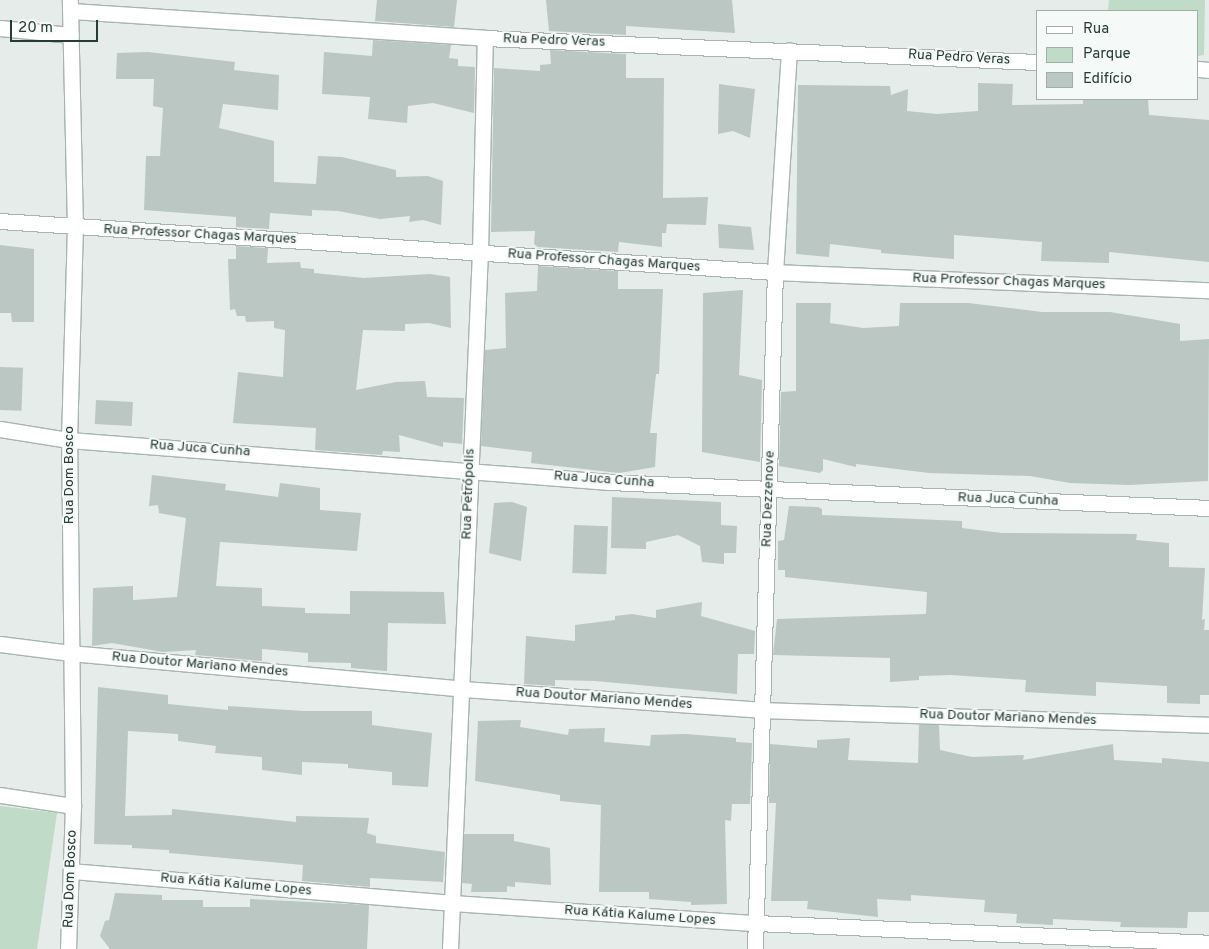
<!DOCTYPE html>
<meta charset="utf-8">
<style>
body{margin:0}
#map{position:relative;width:1209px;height:949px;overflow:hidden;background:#e5ece9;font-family:Overpass,sans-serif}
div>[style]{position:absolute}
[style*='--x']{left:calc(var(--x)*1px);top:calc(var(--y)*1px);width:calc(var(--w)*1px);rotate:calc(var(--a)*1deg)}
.green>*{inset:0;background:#c0dbc8}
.building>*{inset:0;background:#bac7c2;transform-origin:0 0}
.roads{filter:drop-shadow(1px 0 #a8b4b0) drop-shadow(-1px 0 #a8b4b0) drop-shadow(0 1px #a8b4b0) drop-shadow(0 -1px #a8b4b0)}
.street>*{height:15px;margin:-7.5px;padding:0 7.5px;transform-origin:7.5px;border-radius:7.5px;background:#fff}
span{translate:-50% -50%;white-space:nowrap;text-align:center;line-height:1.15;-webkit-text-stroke:4px #f5f9f7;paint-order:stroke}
.street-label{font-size:14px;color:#263c37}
.legend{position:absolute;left:1036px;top:10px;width:162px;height:90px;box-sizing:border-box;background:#f5f9f7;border:1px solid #a2adaa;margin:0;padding:6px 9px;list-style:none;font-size:15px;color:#263c37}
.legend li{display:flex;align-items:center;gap:10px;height:25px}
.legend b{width:25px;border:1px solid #a2adaa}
.scale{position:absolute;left:10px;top:20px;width:88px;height:22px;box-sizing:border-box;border:2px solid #263c37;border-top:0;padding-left:6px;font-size:15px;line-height:18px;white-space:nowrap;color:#263c37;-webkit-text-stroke:4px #f5f9f7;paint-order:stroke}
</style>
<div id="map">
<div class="green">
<div style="clip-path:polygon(1109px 0,1205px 0,1204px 55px,1198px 56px,1198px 11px,1108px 11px)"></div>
<div style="clip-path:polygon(0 806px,57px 813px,37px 949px,0 949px)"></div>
</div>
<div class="building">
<div style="clip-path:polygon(377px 0,457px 0,454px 27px,375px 21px)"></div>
<div style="clip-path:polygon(546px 0,732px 0,735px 33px,626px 26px,626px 35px,549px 31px)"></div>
<div style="clip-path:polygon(373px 40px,451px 45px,449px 58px,458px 59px,458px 66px,475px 67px,474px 113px,433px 103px,408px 106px,407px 123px,368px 119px,370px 97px,322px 94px,324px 52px,372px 56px)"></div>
<div style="clip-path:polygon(550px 50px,626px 54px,626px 78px,664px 78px,663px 198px,708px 197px,706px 225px,667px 224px,666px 233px,662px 233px,662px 247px,619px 242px,618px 252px,538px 247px,534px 244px,535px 231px,491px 232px,494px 68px,540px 71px,540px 65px,551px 64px)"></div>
<div style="clip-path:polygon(148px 52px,235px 62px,234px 70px,279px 75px,278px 110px,223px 104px,219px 128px,274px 141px,274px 182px,316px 184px,318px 156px,342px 157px,396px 170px,396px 177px,428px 176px,443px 181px,441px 225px,423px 220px,409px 222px,410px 216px,380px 219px,338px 211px,312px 210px,312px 216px,270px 213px,269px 229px,236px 227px,236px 217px,144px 210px,146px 156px,160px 156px,163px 108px,153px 106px,154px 79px,116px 79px,117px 53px)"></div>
<div style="clip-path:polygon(978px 83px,1013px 84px,1012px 105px,1083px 104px,1083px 99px,1148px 99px,1149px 115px,1209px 120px,1209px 262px,1109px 252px,1109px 263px,1041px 261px,1042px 242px,954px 235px,954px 259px,881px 253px,881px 250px,830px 244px,829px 257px,796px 254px,798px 85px,890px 86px,891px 95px,908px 89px,907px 111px,937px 114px,978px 111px)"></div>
<div style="clip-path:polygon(719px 84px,755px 89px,750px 138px,733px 131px,718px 134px)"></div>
<div style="clip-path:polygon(718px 224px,751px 227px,754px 250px,719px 248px)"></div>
<div style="clip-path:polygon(0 245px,34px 249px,34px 322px,12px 322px,11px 313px,0 313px)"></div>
<div style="clip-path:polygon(236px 246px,268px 248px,267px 263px,300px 262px,301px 268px,314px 269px,314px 273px,364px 278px,430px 274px,450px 277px,451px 328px,429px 323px,405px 324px,405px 331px,363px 330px,356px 390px,396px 382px,425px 381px,427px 397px,464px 398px,462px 444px,443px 442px,443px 447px,399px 435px,400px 452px,383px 451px,382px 455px,315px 450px,316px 428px,233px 423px,238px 372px,283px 377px,285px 330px,274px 328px,274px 321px,246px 322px,245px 316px,237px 316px,235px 309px,230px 310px,228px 259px,236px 259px)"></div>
<div style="clip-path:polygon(538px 266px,618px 271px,618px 289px,663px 289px,659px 374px,656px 374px,650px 433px,657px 433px,655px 467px,619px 473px,531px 463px,532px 452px,481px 446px,485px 350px,506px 348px,505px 293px,537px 291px)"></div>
<div style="clip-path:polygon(743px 290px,739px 375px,762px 380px,760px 462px,702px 452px,703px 293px)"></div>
<div style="clip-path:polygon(796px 303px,831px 303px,830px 323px,863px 328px,899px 326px,900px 303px,968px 303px,1042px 312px,1110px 312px,1180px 324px,1180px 341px,1209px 339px,1208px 481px,1129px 485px,1070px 483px,1030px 476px,929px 473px,856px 464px,856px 467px,823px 459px,823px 470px,820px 473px,779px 466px,781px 392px,796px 391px)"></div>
<div style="left:0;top:367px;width:23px;height:43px;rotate:2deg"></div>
<div style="left:96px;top:400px;width:37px;height:24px;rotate:3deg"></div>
<div style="clip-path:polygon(152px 475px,226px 484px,225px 490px,278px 497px,280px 483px,320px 488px,320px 510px,361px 513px,357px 551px,220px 542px,216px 586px,262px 588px,262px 606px,305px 608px,305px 613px,350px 614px,350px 591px,444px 592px,446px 624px,388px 623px,387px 671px,351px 668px,351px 663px,308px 662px,308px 653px,262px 649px,262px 661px,195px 655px,196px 650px,163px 652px,112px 643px,92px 646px,93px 588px,133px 586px,133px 600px,177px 597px,186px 518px,159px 513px,158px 505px,149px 506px)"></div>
<div style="clip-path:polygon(612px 497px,721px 502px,721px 525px,737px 526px,736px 553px,724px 553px,724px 564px,702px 562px,700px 546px,678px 535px,646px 542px,646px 549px,611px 548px)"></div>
<div style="clip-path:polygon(512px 502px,527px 507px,521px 561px,489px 553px,494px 503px)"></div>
<div style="clip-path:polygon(789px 506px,818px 507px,822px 509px,822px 515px,962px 521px,962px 528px,1002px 533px,1137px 534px,1136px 540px,1169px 543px,1169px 567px,1205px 568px,1202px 620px,1205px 619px,1204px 630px,1209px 630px,1209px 695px,1200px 695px,1200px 704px,1167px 703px,1167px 686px,1096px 682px,1096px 696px,1025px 692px,1026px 680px,951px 675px,919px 676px,919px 680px,890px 682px,890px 658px,773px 655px,777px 619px,926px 614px,927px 592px,785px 577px,785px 570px,778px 570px,778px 541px,784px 540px)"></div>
<div style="left:574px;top:525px;width:34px;height:48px;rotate:2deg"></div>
<div style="clip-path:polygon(702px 602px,701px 616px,755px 631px,754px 654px,738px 654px,737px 694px,595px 681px,555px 680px,555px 686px,524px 684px,526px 636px,575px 641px,575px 625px,615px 620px,615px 616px,632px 614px,656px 618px,656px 610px)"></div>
<div style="clip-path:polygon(98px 687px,168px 695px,168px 704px,228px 710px,228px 706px,303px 711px,372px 711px,372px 725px,432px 733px,428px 787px,392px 785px,392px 772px,348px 768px,348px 764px,302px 762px,302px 775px,262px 770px,262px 757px,215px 753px,216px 746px,178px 741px,178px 734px,128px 731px,125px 816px,172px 815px,172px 809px,296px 822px,296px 816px,369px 818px,367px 833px,376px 836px,376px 843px,445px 852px,443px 882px,370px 878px,370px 887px,302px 881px,303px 865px,169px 853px,169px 850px,132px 848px,132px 845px,94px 844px)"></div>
<div style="clip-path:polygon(521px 720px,520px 727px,568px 735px,569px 729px,605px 728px,604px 742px,650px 746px,651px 735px,686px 734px,736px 738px,736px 742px,752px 743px,750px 804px,732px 804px,731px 821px,725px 820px,727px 904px,691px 905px,691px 902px,649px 899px,649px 892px,599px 892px,601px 805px,560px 801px,560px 795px,475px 781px,478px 721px)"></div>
<div style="clip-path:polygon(919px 725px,939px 725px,940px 750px,972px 757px,1024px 755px,1023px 760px,1113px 744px,1114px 760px,1162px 763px,1162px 758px,1209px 762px,1209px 912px,1188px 912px,1187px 928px,1120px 927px,1121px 922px,1053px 919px,1053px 925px,1016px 923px,1017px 914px,984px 912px,985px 900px,911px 895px,911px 901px,877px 899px,878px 917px,807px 909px,808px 901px,771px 901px,776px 803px,769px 803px,770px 744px,817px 748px,817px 740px,850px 738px,848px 760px,918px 763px)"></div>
<div style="clip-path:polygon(464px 834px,514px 834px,514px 841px,550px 848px,551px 885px,515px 882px,515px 887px,507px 886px,507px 892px,471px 892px,472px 884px,462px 883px)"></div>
<div style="clip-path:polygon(115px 893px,162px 895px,162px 900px,203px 900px,203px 907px,250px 907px,250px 899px,369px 905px,367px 949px,110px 949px,100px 936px,105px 921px,109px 920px)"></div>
</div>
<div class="roads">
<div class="street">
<div style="--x:71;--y:11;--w:415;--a:3.7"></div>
<div style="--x:485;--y:38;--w:554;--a:2.49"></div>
<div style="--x:0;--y:28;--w:71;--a:5.6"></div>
<div style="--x:1198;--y:69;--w:11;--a:5"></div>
<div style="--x:0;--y:221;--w:777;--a:3.77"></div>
<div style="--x:775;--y:272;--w:434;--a:2.4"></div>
<div style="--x:0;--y:429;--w:70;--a:9.1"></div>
<div style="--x:69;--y:440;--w:542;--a:4.45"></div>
<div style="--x:609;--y:482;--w:601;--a:2.48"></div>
<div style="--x:0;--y:644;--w:71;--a:7.3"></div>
<div style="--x:70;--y:653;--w:395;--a:5.2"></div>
<div style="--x:463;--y:689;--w:298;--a:4"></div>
<div style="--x:760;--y:710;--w:449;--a:1.9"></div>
<div style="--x:0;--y:795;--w:74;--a:8.6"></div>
<div style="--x:71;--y:871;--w:382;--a:4.8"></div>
<div style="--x:452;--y:903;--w:305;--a:3.8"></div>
<div style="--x:756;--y:923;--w:453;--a:2.5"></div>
<div style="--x:68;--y:949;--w:143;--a:-88"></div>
<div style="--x:73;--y:806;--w:366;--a:-90.6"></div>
<div style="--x:69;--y:440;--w:212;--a:-88.4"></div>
<div style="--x:75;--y:228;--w:228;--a:-91.3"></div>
<div style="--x:450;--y:949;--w:698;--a:-87.54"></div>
<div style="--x:480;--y:252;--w:214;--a:-88.7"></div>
<div style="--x:755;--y:949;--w:677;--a:-88.31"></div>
<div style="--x:775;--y:272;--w:222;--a:-86.4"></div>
</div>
</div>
<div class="street-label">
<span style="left:554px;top:41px;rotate:2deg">Rua Pedro Veras</span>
<span style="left:959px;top:58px;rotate:3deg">Rua Pedro Veras</span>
<span style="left:200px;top:235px;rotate:3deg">Rua Professor Chagas Marques</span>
<span style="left:604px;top:261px;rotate:4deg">Rua Professor Chagas Marques</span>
<span style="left:1009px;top:282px;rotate:2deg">Rua Professor Chagas Marques</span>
<span style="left:200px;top:449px;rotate:4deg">Rua Juca Cunha</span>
<span style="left:70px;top:475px;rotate:-90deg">Rua Dom Bosco</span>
<span style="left:604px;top:480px;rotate:4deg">Rua Juca Cunha</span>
<span style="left:469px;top:494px;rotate:-88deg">Rua Petrópolis</span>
<span style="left:769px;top:499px;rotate:-88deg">Rua Dezzenove</span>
<span style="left:1008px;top:500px;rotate:2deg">Rua Juca Cunha</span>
<span style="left:200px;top:665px;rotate:5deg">Rua Doutor Mariano Mendes</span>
<span style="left:604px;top:699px;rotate:4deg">Rua Doutor Mariano Mendes</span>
<span style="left:1008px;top:718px;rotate:2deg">Rua Doutor Mariano Mendes</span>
<span style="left:71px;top:879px;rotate:-88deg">Rua Dom Bosco</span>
<span style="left:236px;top:885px;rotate:5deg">Rua Kátia Kalume Lopes</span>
<span style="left:640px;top:916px;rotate:4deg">Rua Kátia Kalume Lopes</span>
</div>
<ul class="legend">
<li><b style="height:6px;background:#fff"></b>Rua</li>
<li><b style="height:14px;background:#c0dbc8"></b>Parque</li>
<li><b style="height:14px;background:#bac7c2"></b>Edifício</li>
</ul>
<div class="scale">20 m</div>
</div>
